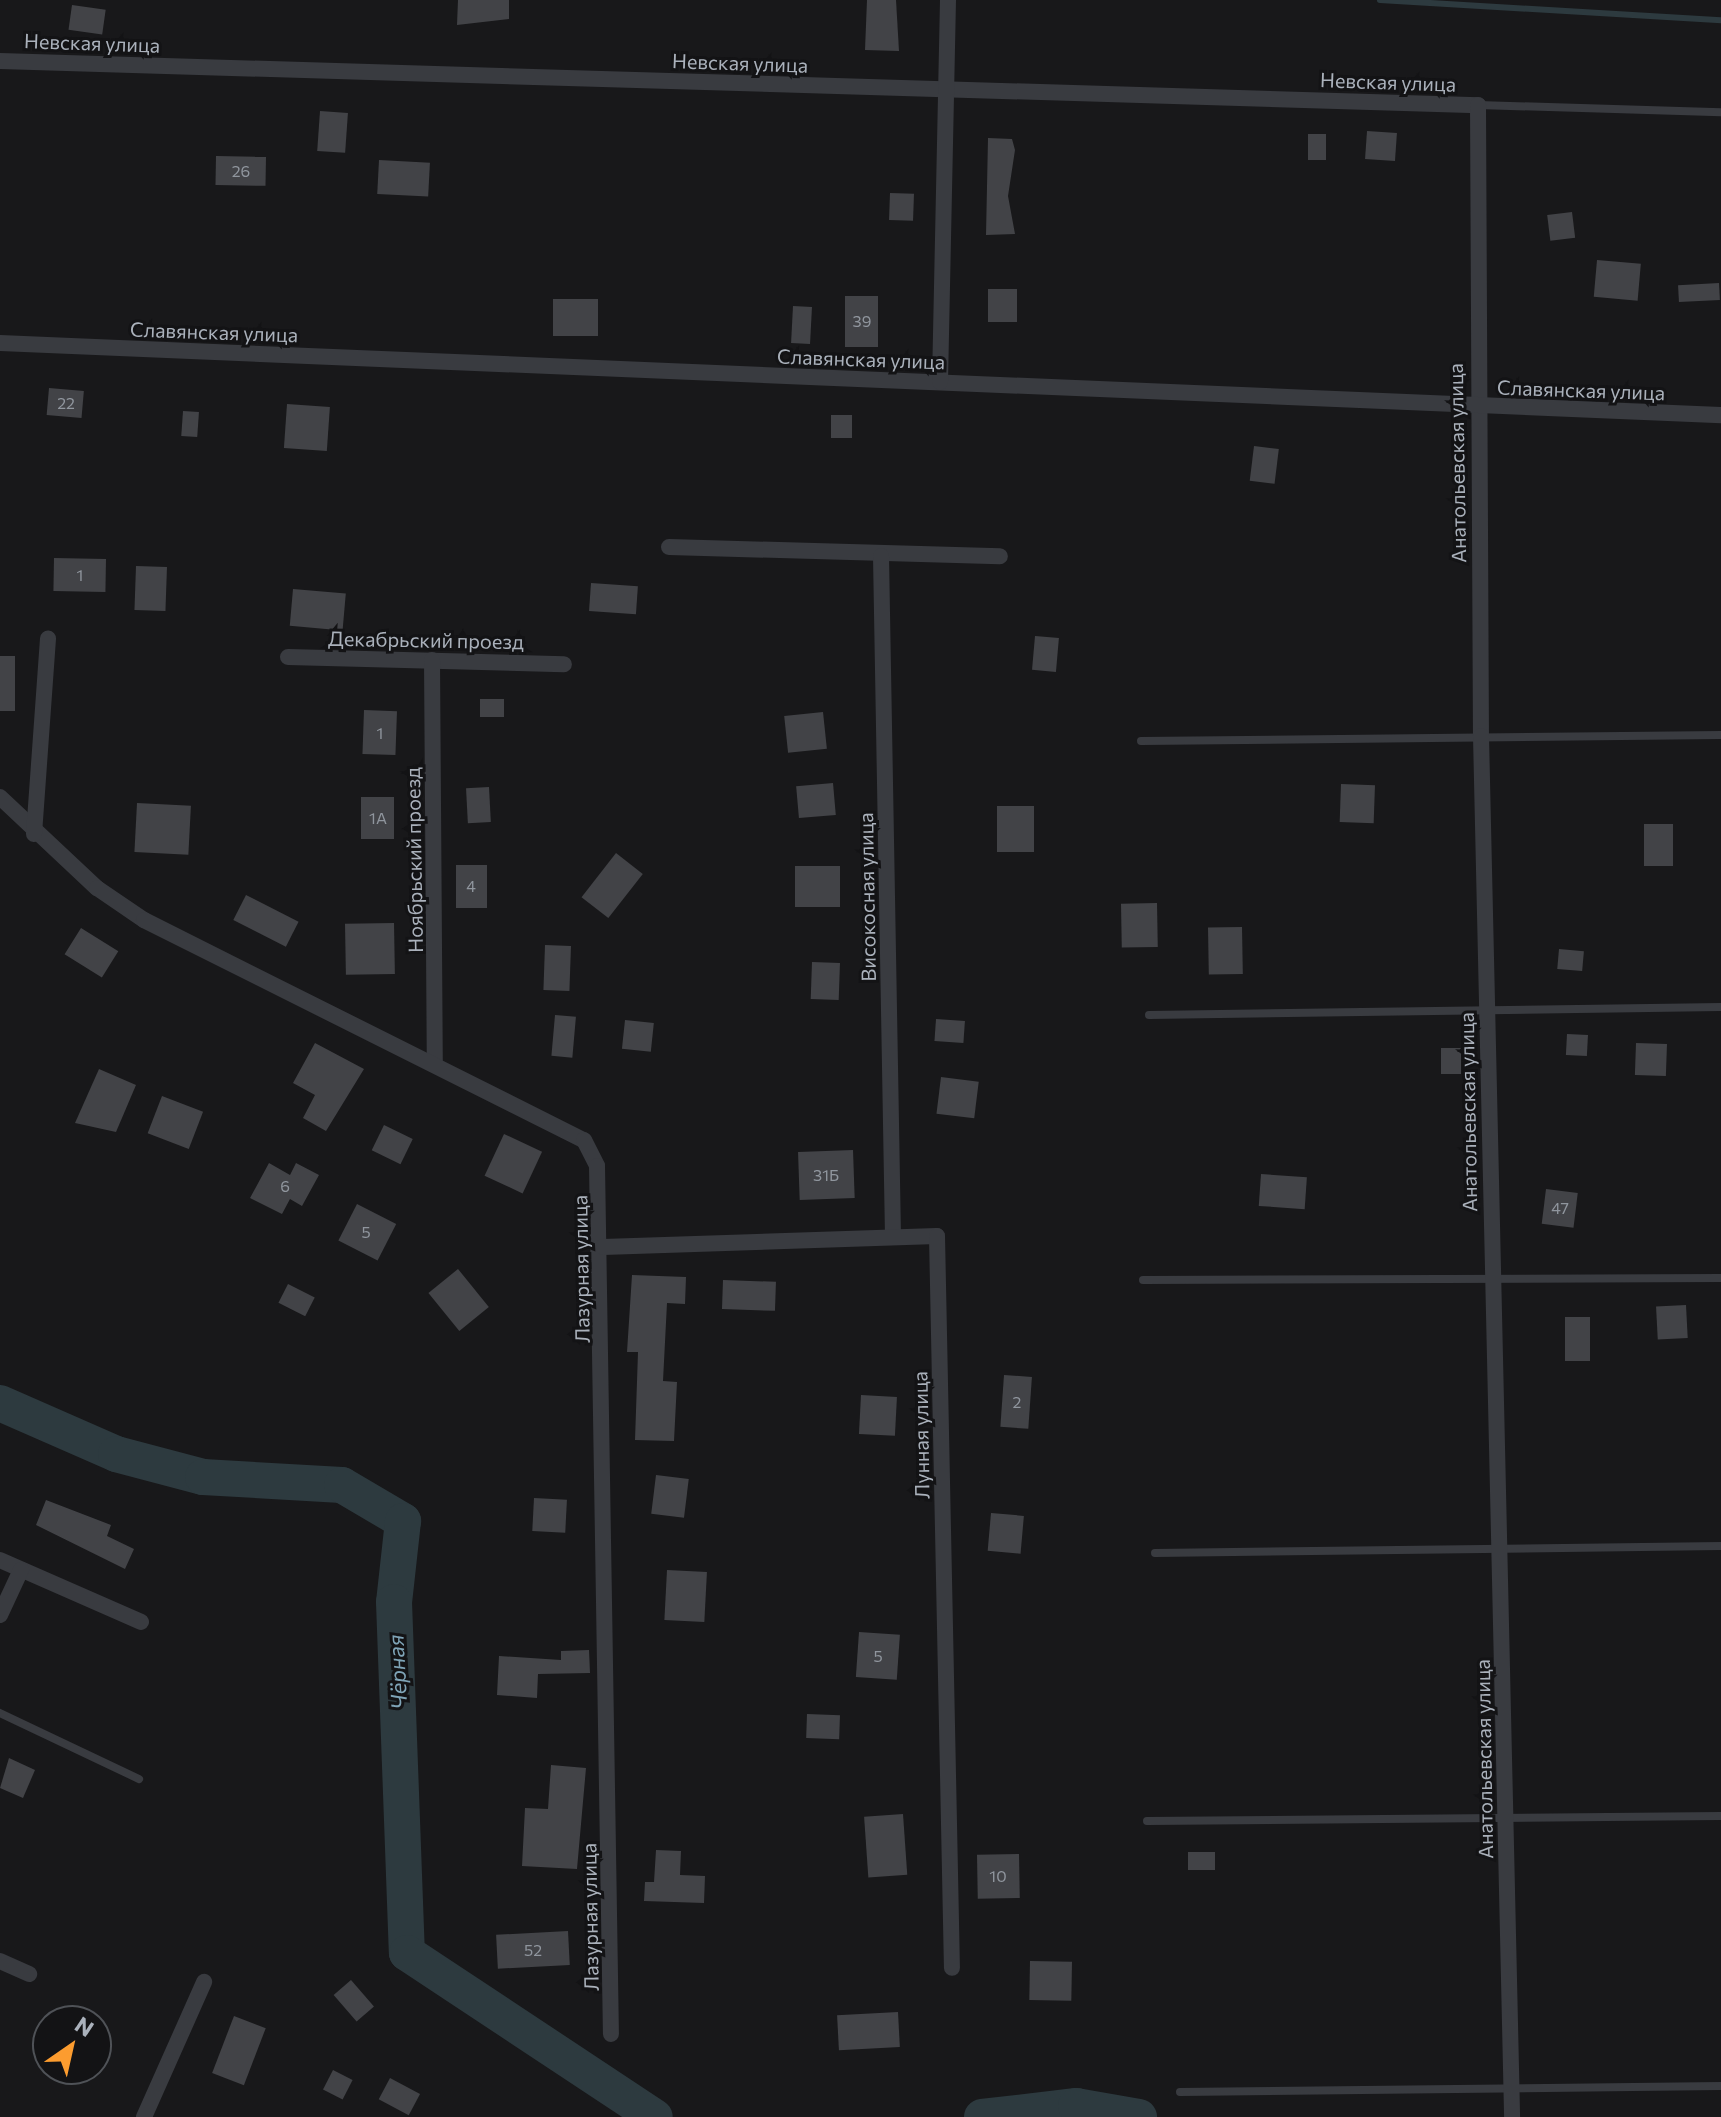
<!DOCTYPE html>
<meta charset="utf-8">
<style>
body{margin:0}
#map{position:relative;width:1721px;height:2117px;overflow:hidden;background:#18181a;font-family:Commissioner,sans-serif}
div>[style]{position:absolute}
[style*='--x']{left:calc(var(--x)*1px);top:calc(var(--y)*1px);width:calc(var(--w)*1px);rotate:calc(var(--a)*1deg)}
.stream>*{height:6px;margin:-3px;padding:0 3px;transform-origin:3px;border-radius:3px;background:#2d3a3f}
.river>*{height:36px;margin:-18px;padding:0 18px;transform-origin:18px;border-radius:18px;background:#2d3a3f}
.building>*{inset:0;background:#424347;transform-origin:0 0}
.lane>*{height:8px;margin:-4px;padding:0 4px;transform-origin:4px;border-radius:4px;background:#393b40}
.street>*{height:16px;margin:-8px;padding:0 8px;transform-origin:8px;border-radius:8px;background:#393b40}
span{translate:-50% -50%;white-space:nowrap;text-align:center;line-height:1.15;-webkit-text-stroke:6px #131315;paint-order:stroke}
.number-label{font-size:16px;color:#90969e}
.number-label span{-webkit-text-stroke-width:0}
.street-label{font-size:20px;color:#aab1bb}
.water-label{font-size:22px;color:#7fa4b7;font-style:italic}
.north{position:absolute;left:32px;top:2005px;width:80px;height:80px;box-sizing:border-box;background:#131315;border:2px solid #4f5257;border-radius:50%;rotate:34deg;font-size:22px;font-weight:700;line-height:32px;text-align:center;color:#aab1bb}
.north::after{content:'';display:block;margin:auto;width:28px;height:36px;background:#fc9c2f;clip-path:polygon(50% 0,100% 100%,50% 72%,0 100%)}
</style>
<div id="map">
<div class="stream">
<div style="--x:1380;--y:0;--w:342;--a:3.4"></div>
</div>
<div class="river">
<div style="--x:0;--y:1403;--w:127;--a:23.7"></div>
<div style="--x:116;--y:1454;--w:90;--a:14.8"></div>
<div style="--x:203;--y:1477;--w:139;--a:3.3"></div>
<div style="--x:342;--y:1485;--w:71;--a:30.5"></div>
<div style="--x:403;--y:1521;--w:81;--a:96.3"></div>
<div style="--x:394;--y:1602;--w:351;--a:87.9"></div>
<div style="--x:407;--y:1953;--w:297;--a:33.5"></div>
<div style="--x:982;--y:2117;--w:95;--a:-6.7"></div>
<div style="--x:1076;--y:2106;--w:64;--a:9.9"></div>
</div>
<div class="building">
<div style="clip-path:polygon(458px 0,509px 0,509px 19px,457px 25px)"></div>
<div style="clip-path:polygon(867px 0,896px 0,899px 51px,865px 50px)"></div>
<div style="left:72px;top:5px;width:34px;height:25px;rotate:8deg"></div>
<div style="left:320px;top:111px;width:28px;height:40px;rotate:4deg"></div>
<div style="left:1367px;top:131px;width:30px;height:28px;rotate:4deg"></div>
<div style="left:1308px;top:134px;width:18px;height:26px"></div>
<div style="clip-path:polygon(988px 138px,1012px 139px,1015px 150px,1008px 196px,1015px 234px,986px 235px)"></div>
<div style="left:216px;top:156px;width:50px;height:29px;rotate:1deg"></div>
<div style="left:379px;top:160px;width:51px;height:34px;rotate:3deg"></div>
<div style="left:890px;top:193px;width:24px;height:27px;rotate:2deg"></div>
<div style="left:1572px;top:212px;width:26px;height:25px;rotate:83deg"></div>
<div style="left:1597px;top:260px;width:44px;height:37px;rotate:5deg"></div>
<div style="left:1719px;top:283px;width:17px;height:41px;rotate:87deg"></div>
<div style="left:988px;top:289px;width:29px;height:33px"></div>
<div style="left:845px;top:296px;width:33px;height:51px"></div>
<div style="left:553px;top:299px;width:45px;height:37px"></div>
<div style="left:793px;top:306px;width:19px;height:37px;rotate:3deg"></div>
<div style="left:49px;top:388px;width:35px;height:27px;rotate:5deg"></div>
<div style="left:287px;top:404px;width:43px;height:44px;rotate:4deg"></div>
<div style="left:183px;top:411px;width:16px;height:25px;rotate:4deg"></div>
<div style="left:831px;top:415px;width:21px;height:23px"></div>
<div style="left:1254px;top:446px;width:25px;height:35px;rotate:7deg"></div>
<div style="left:54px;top:558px;width:52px;height:33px;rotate:1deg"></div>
<div style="left:136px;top:566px;width:31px;height:44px;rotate:2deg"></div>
<div style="left:591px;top:583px;width:47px;height:28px;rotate:4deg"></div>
<div style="left:293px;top:589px;width:53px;height:37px;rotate:5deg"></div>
<div style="left:1035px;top:636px;width:24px;height:34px;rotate:5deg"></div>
<div style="left:0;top:656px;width:15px;height:55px"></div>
<div style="left:480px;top:699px;width:24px;height:18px"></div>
<div style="left:364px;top:710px;width:33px;height:44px;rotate:2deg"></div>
<div style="left:823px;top:712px;width:37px;height:39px;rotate:84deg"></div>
<div style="left:833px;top:783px;width:32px;height:37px;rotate:85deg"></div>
<div style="left:1341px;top:784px;width:34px;height:38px;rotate:2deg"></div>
<div style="left:489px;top:787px;width:35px;height:23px;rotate:87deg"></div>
<div style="left:361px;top:797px;width:33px;height:42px"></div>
<div style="left:137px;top:803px;width:54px;height:49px;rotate:3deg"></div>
<div style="left:997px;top:806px;width:37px;height:46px"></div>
<div style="left:1644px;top:824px;width:29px;height:42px"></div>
<div style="left:616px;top:853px;width:34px;height:56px;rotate:38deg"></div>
<div style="left:456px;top:865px;width:31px;height:43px"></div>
<div style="left:795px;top:866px;width:45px;height:41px"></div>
<div style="left:246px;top:895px;width:59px;height:28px;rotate:27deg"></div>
<div style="left:1157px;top:903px;width:44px;height:36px;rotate:89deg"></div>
<div style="left:394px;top:923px;width:51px;height:49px;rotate:89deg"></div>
<div style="left:1242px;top:927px;width:47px;height:34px;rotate:89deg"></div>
<div style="left:81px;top:928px;width:44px;height:31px;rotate:32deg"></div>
<div style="left:545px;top:945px;width:26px;height:45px;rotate:2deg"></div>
<div style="left:1559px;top:949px;width:25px;height:20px;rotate:5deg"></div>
<div style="left:812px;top:962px;width:28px;height:37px;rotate:2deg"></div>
<div style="left:555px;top:1015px;width:21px;height:41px;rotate:5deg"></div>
<div style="left:936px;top:1019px;width:29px;height:22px;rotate:4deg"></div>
<div style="left:625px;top:1020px;width:29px;height:29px;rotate:6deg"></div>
<div style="left:1567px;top:1034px;width:21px;height:21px;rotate:3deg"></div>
<div style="clip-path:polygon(315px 1043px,364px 1069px,326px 1131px,303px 1118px,315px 1095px,293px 1083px)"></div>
<div style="left:1636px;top:1043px;width:31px;height:32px;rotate:2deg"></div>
<div style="left:1441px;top:1048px;width:20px;height:26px"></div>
<div style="clip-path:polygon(99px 1069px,136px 1085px,116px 1132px,75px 1123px)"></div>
<div style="left:941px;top:1077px;width:38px;height:37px;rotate:7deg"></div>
<div style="left:162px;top:1096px;width:44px;height:40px;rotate:21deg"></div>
<div style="left:384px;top:1125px;width:32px;height:28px;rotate:26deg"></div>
<div style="left:504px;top:1134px;width:42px;height:46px;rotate:25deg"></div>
<div style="left:853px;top:1150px;width:48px;height:55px;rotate:88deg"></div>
<div style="clip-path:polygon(269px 1163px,290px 1175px,296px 1163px,319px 1175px,302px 1206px,290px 1199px,282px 1214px,250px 1198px)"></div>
<div style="left:1261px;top:1174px;width:46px;height:32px;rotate:4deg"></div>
<div style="left:1546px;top:1189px;width:32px;height:35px;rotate:7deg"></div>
<div style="left:357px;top:1204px;width:44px;height:41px;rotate:27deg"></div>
<div style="left:458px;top:1269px;width:49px;height:38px;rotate:51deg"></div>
<div style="clip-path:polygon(632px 1275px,686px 1277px,685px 1304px,667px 1303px,663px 1381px,677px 1382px,674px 1441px,635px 1440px,638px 1352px,627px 1352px)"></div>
<div style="left:723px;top:1280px;width:53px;height:29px;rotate:2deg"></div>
<div style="left:288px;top:1284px;width:30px;height:21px;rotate:27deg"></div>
<div style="left:1686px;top:1305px;width:33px;height:30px;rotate:87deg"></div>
<div style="left:1565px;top:1317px;width:25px;height:44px"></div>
<div style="left:1004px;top:1375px;width:28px;height:52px;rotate:4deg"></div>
<div style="left:861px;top:1395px;width:36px;height:39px;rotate:3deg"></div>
<div style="left:656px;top:1475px;width:33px;height:39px;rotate:7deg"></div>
<div style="left:534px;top:1498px;width:33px;height:33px;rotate:3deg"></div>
<div style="clip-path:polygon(46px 1500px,111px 1525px,107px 1536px,134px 1549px,125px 1569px,36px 1525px)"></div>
<div style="left:991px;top:1513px;width:33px;height:38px;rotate:5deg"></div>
<div style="left:667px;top:1570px;width:40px;height:50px;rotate:3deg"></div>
<div style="left:859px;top:1632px;width:41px;height:45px;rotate:4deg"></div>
<div style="clip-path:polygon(589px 1650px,590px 1673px,538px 1674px,537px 1698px,497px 1695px,499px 1656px,561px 1660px,561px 1651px)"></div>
<div style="left:807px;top:1714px;width:33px;height:24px;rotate:2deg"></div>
<div style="clip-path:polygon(9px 1758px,35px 1770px,23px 1798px,0 1788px)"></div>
<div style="clip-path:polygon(551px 1765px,586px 1768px,577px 1869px,522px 1866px,525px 1808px,548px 1809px)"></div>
<div style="left:903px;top:1814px;width:61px;height:39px;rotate:86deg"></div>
<div style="clip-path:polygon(656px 1850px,681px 1851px,680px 1875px,705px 1876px,704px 1903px,644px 1901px,645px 1882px,654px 1882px)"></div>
<div style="left:1188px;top:1852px;width:27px;height:18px"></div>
<div style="left:1019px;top:1854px;width:44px;height:42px;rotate:89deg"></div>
<div style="left:568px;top:1931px;width:34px;height:72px;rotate:87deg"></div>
<div style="left:1030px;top:1961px;width:42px;height:39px;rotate:1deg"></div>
<div style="left:351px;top:1980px;width:35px;height:23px;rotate:49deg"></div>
<div style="left:898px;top:2012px;width:35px;height:61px;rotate:87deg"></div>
<div style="left:234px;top:2016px;width:34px;height:61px;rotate:21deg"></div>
<div style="left:333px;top:2070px;width:22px;height:22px;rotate:27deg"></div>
<div style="left:390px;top:2078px;width:34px;height:24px;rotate:28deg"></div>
</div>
<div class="lane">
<div style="--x:1478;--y:105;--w:243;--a:1.7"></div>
<div style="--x:1141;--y:741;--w:580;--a:-0.59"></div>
<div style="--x:1149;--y:1015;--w:572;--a:-0.8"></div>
<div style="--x:1143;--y:1280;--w:578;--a:-0.2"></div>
<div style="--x:1155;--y:1553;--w:566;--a:-0.71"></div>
<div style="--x:0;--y:1713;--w:154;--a:25.4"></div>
<div style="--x:1147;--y:1821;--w:574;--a:-0.5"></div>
<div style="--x:1180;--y:2092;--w:541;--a:-0.64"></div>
</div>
<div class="street">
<div style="--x:0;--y:61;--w:1479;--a:1.71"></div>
<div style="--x:1478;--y:105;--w:631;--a:89.73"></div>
<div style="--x:1481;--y:736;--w:1381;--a:88.71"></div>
<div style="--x:0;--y:343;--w:1723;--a:2.4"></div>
<div style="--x:940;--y:382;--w:382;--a:-88.8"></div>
<div style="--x:669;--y:547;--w:331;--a:1.6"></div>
<div style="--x:881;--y:556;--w:681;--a:88.99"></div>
<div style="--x:288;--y:657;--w:276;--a:1.5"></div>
<div style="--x:432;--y:660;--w:400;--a:89.6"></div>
<div style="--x:0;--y:797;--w:133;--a:43.2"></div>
<div style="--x:97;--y:888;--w:57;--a:34.2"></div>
<div style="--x:144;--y:920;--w:492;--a:26.6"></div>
<div style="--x:584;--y:1140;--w:29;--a:63"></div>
<div style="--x:597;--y:1166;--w:868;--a:89.08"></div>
<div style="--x:34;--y:834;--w:196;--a:-85.9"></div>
<div style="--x:603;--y:1247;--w:334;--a:-1.9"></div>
<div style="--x:937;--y:1236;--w:732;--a:88.83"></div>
<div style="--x:0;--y:1560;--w:154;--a:23.7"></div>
<div style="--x:0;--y:1615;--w:50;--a:-65"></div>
<div style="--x:0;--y:1961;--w:32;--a:24"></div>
<div style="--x:144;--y:2117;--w:148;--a:-66"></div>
</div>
<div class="number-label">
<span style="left:241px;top:171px">26</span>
<span style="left:862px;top:321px">39</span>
<span style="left:66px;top:403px">22</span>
<span style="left:80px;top:575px">1</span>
<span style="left:380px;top:733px">1</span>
<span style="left:378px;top:818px">1А</span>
<span style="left:471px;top:886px">4</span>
<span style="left:826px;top:1175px">31Б</span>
<span style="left:285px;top:1186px">6</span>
<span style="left:1560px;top:1208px">47</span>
<span style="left:366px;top:1232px">5</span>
<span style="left:1017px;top:1402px">2</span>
<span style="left:878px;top:1656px">5</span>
<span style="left:998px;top:1876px">10</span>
<span style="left:533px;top:1950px">52</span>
</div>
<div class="street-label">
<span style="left:92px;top:43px;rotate:2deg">Невская улица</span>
<span style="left:740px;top:63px;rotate:2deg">Невская улица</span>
<span style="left:1388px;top:82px;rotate:2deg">Невская улица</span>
<span style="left:214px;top:332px;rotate:2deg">Славянская улица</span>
<span style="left:861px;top:359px;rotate:2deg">Славянская улица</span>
<span style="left:1581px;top:390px;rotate:2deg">Славянская улица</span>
<span style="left:1457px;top:463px;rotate:-91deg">Анатольевская улица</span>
<span style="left:426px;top:640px;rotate:1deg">Декабрьский проезд</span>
<span style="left:414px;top:860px;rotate:-91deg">Ноябрьский проезд</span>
<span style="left:867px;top:897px;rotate:-91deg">Високосная улица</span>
<span style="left:1468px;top:1112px;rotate:-91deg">Анатольевская улица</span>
<span style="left:581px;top:1269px;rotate:-91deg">Лазурная улица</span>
<span style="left:921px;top:1435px;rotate:-91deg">Лунная улица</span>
<span style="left:1484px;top:1759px;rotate:-91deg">Анатольевская улица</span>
<span style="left:590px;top:1917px;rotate:-91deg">Лазурная улица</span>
</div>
<div class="water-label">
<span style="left:397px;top:1672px;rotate:-93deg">Чёрная</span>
</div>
<div class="north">N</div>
</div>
